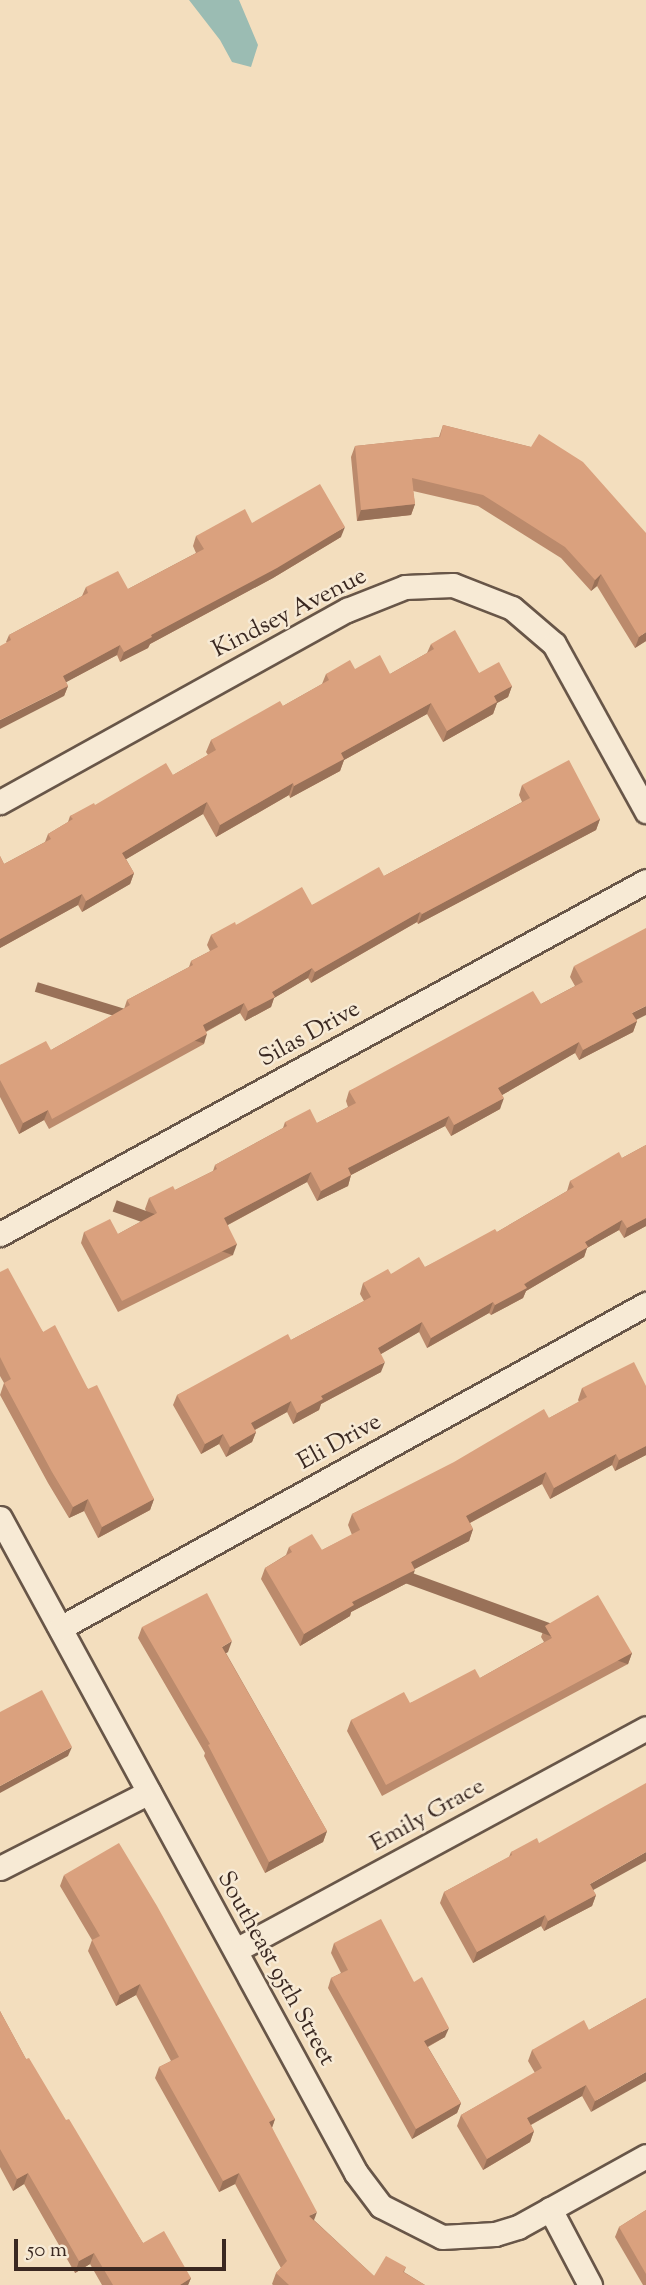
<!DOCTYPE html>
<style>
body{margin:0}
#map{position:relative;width:646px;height:2285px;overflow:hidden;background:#f3debe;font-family:"Sorts Mill Goudy",serif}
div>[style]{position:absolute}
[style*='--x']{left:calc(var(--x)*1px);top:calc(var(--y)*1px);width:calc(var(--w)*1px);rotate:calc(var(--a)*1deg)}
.water>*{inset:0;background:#9bbcb3}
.roads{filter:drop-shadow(2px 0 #685648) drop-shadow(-2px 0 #685648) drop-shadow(0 2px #685648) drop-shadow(0 -2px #685648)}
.minor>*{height:23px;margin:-11.5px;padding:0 11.5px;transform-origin:11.5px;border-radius:11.5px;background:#f7ead5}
.wall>*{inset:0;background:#bb8a6c}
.shaded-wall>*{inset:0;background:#997158;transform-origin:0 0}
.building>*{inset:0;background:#daa17e}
span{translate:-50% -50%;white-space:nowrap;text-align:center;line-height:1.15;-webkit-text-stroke:5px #f7ead5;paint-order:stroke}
.street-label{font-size:24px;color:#3a2821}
.scale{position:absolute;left:14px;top:2239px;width:212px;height:32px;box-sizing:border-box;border:4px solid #3a2821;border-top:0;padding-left:9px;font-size:21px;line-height:24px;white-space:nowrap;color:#3a2821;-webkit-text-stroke:5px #f7ead5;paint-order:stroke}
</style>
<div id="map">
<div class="water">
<div style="clip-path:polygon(189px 0,239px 0,258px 45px,251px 67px,232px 62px,220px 40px)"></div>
</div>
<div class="roads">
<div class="minor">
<div style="--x:0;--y:802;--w:397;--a:-29"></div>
<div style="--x:347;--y:610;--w:62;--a:-21.6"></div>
<div style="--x:405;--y:587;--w:48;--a:-2.4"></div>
<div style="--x:453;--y:585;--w:63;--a:21.3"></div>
<div style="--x:512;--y:608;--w:55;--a:40.6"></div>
<div style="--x:554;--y:644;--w:191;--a:61.1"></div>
<div style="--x:0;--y:1234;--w:736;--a:-28.65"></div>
<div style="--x:0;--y:1518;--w:745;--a:61.48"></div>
<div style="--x:356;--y:2173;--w:41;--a:52.9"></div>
<div style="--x:381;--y:2206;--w:68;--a:26.9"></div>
<div style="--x:442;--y:2237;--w:53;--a:-3.2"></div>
<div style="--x:495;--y:2234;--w:24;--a:-17"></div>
<div style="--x:518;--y:2227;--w:146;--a:-29"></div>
<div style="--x:60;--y:1628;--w:670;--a:-28.94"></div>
<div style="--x:0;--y:1868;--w:167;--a:-27"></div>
<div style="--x:236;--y:1950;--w:466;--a:-28.4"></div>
<div style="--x:550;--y:2209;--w:86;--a:62.2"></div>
</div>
</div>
<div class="wall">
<div style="clip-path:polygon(443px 425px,531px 447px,646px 641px,635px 648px,597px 586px,591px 591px,561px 558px,478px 506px,413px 491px,415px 504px,411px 515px,357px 521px,351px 457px,355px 446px,439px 437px)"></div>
<div style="clip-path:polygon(252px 523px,341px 537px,273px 578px,150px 644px,148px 648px,120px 662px,117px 655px,66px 682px,68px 686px,64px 696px,6px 642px,9px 635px,82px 596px,86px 587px,128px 589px,196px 553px,193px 546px,196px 536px)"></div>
<div style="clip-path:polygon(431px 644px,479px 673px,512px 686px,508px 697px,497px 703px,493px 714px,443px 742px,427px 714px,344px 760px,340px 771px,290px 798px,289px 795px,216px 837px,203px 814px,126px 859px,134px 873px,130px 884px,82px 912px,78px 905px,0 948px,0 856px,4px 864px,45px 842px,48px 834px,68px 822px,70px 816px,173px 775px,208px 755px,206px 752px,211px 740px,283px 706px,322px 684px,326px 674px,355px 669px,390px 674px,427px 653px)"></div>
<div style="clip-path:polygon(522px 785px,600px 819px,596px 830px,418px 924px,417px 922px,311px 983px,308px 978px,274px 998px,271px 1007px,245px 1021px,240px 1013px,206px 1032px,204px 1044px,49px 1129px,44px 1120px,19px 1134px,0 1097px,0 1065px,51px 1050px,124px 1009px,127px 1000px,189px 967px,191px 961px,210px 951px,207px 945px,211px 935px,236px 925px,312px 905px,384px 876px,522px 802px,519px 795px)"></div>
<div style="clip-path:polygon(574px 966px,636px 1020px,637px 1021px,633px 1032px,579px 1060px,575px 1053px,502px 1095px,500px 1109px,451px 1136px,445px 1126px,351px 1175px,348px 1186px,317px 1201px,307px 1182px,228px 1225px,233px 1255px,118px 1312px,81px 1243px,84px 1232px,118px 1234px,149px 1217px,145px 1209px,149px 1198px,175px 1190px,213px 1171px,215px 1165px,283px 1128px,285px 1122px,317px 1123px,348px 1107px,346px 1101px,349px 1091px,541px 1004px,575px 986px,570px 977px)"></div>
<div style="clip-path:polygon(646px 1145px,646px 1226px,624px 1238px,619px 1230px,587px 1248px,584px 1257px,526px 1291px,523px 1298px,491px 1315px,489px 1313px,427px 1348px,419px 1332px,381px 1354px,381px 1372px,321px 1404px,319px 1410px,293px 1424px,287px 1412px,255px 1430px,256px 1432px,252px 1442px,226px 1457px,219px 1444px,201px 1454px,173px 1405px,177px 1395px,291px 1340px,364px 1301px,360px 1294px,363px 1283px,391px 1274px,425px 1267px,497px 1232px,567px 1191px,570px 1181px,622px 1158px)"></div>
<div style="clip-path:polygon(0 1272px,43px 1332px,88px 1389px,154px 1499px,150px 1510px,98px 1538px,84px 1511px,69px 1518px,48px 1483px,0 1395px,4px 1383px,0 1376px)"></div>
<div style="clip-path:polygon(646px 1386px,646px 1455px,615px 1471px,612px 1465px,550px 1499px,542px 1484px,470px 1523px,473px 1529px,469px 1541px,414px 1569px,411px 1581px,351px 1612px,350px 1616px,300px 1646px,261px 1579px,265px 1568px,286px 1555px,289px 1547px,322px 1550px,352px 1535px,348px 1525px,352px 1514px,549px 1418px,579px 1402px,578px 1400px,582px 1388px)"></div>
<div style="clip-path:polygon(545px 1626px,632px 1653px,628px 1664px,382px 1796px,347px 1731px,351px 1720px,410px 1703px,480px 1678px,544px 1642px,541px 1637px)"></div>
<div style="clip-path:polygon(142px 1627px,228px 1652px,226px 1653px,327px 1831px,323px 1842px,265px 1873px,204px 1756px,205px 1753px,138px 1638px)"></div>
<div style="clip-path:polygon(539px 1843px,593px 1890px,596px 1895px,592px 1906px,544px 1931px,541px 1926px,473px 1963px,440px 1903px,444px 1892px,509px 1857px,511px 1852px)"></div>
<div style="clip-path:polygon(64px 1875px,275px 2119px,272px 2128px,314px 2220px,374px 2276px,406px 2267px,404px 2272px,425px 2285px,273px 2285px,272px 2284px,276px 2273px,281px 2268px,235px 2184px,219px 2192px,155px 2078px,159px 2067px,171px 2061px,136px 1995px,116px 2006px,88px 1951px,92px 1940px,60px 1886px)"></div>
<div style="clip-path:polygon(334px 1943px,414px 1982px,445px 2037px,428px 2047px,461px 2103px,457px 2113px,412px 2139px,328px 1988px,331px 1978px,341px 1973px,331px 1953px)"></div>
<div style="clip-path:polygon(646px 1998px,591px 2112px,582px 2096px,531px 2125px,534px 2131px,530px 2142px,483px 2170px,457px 2126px,461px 2115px,535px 2073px,528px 2061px,532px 2050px,589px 2030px)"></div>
<div style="clip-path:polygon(0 2011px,26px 2059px,143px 2243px,191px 2278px,188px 2285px,102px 2285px,90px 2264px,75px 2273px,24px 2184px,13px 2191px,0 2167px)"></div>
<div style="clip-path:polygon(646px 2210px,646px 2285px,643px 2285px,615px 2237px,619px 2227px)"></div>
</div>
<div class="shaded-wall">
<div style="clip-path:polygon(415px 504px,411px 515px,357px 521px,361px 510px)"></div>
<div style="clip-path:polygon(345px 527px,341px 537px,273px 578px,150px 644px,148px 648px,120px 662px,124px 652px,151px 635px)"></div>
<div style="clip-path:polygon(601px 574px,597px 586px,591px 591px,595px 580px)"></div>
<div style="clip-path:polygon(646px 632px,646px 641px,635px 648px,639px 637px)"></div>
<div style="clip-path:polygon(120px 645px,117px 655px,59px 686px,63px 676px)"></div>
<div style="clip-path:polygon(68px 686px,64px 696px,0 729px,0 720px)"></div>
<div style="clip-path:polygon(512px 686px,508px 697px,497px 703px,493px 714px,443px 742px,447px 731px,494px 696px)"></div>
<div style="clip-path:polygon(431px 703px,427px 714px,344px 760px,340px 771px,290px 798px,294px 786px,341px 753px)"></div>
<div style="clip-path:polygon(293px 783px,289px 795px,216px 837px,220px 825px)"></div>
<div style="clip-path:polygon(207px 802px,203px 814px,118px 864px,122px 853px)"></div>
<div style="clip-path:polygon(600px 819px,596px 830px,418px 924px,422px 914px)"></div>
<div style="clip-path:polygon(134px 873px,130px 884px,82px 912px,86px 901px)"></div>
<div style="clip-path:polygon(82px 894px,78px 905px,0 948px,0 939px)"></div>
<div style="clip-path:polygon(420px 912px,417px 922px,311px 983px,315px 972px)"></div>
<div style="clip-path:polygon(312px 968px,308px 978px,274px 998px,271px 1007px,245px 1021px,248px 1011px,272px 992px)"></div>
<div style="clip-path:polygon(244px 1003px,240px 1013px,199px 1035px,203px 1025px)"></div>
<div style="clip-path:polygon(646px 1006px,646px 1015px,628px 1024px,632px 1013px)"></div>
<div style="clip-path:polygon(637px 1021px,633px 1032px,579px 1060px,583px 1050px)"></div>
<div style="left:207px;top:1034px;width:10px;height:177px;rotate:107deg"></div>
<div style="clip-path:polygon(579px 1042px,575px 1053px,495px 1099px,498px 1088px)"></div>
<div style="clip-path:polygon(504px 1098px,500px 1109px,451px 1136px,454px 1125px)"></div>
<div style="clip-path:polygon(48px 1110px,44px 1120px,19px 1134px,23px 1123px)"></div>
<div style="clip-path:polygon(449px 1116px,445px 1126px,351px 1175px,348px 1186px,317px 1201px,321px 1191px,348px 1168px)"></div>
<div style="clip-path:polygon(311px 1172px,307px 1182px,220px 1229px,224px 1218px)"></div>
<div style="clip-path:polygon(646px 1218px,646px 1226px,624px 1238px,627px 1228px)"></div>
<div style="clip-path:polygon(622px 1220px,619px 1230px,587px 1248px,584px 1257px,526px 1291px,523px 1298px,491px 1315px,495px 1305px,585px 1242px)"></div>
<div style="left:237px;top:1244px;width:12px;height:128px;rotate:110deg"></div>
<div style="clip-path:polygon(493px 1302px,489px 1313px,427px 1348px,431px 1338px)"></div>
<div style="clip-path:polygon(422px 1322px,419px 1332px,374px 1358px,378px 1348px)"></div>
<div style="clip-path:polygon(385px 1362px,381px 1372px,321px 1404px,319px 1410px,293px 1424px,297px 1413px,321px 1396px)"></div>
<div style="clip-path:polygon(291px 1401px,287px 1412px,247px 1434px,251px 1423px)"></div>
<div style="clip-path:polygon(256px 1432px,252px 1442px,226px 1457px,230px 1447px)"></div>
<div style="clip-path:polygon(223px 1434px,219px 1444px,201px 1454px,205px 1444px)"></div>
<div style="clip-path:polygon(646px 1446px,646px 1455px,615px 1471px,619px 1460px)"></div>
<div style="clip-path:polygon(616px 1454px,612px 1465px,550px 1499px,554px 1488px)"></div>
<div style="clip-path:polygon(546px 1472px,542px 1484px,462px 1527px,466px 1516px)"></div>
<div style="clip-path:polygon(88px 1499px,84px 1511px,69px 1518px,73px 1507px)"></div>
<div style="clip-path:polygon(154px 1499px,150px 1510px,98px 1538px,102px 1527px)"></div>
<div style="clip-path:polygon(473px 1529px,469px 1541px,407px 1573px,411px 1562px)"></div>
<div style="clip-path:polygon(415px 1570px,411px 1581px,351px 1612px,350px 1616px,300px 1646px,304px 1634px,352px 1602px)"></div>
<div style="clip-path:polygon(232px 1641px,228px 1652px,218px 1657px,222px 1647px)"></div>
<div style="left:632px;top:1653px;width:12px;height:279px;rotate:110deg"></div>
<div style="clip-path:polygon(72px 1747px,68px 1756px,0 1793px,0 1786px)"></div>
<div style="clip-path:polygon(327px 1831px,323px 1842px,265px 1873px,269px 1862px)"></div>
<div style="clip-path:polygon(646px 1852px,646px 1861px,586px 1894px,590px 1884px)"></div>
<div style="clip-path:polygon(596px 1895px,592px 1906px,544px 1931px,548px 1921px)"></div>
<div style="clip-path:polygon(545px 1915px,541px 1926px,473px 1963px,477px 1952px)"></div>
<div style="clip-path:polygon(140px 1984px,136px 1995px,116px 2006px,120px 1995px)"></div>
<div style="clip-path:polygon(449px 2028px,445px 2037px,421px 2050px,424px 2041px)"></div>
<div style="clip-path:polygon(646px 2072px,646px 2081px,591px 2112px,595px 2101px)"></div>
<div style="clip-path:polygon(586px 2085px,582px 2096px,523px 2129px,527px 2118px)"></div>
<div style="clip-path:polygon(461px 2103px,457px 2113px,412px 2139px,416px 2129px)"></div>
<div style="clip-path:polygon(275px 2119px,271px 2130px,269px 2122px)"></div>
<div style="clip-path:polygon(534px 2131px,530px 2142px,483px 2170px,487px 2159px)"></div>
<div style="clip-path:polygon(28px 2173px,24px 2184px,13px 2191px,17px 2179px)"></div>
<div style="clip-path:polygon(239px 2173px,235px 2184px,219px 2192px,223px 2181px)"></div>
<div style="clip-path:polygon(317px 2212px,313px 2223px,309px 2216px)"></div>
<div style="clip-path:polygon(94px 2253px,90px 2264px,75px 2273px,79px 2261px)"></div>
<div style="clip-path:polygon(191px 2278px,188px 2285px,180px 2285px)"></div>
</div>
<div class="building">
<div style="clip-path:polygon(443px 425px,531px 447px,539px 434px,583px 462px,646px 533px,646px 632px,639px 637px,601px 574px,595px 580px,565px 547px,483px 495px,412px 478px,415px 504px,361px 510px,355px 446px,440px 437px)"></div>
<div style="clip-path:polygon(320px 484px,345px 527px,277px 568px,151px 635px,152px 637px,124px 652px,120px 645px,63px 676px,68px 686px,0 720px,0 646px,11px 640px,9px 635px,88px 593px,86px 587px,118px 571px,128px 589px,204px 549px,196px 536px,245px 509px,252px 523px)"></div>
<div style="clip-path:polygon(455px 630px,479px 673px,499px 662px,512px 686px,494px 696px,497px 702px,447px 731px,431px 703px,341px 753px,344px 759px,294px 786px,293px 783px,220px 825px,207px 802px,122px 853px,134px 873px,86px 901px,82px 894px,0 939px,0 856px,4px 864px,51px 839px,48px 834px,73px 819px,70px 816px,94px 803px,95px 805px,166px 763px,173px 775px,216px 750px,211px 740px,280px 701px,283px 706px,329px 680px,326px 674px,350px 660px,355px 669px,380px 655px,390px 674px,434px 649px,431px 644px)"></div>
<div style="clip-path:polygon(569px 760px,600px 819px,422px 914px,420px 912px,315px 972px,312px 968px,272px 992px,275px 997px,248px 1011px,244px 1003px,203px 1025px,207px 1034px,52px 1119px,48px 1110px,23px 1123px,0 1080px,0 1065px,46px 1041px,51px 1050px,130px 1005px,127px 1000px,193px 965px,191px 961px,218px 947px,211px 935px,235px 922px,236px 925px,302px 887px,312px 905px,379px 867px,384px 876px,470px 830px,530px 798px,522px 785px)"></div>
<div style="clip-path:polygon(646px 928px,646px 1006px,632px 1013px,637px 1021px,583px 1050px,579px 1042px,498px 1088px,504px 1098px,454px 1125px,449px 1116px,348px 1168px,351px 1175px,321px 1191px,311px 1172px,224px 1218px,237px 1244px,122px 1301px,84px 1232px,110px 1219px,118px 1234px,157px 1213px,149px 1198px,173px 1186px,175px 1190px,217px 1169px,215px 1165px,287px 1126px,285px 1122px,310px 1109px,317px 1123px,356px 1103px,349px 1091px,533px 991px,541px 1004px,583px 982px,574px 966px)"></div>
<div style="clip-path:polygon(646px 1145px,646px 1218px,627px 1228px,622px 1220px,585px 1242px,588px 1247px,524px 1284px,527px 1288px,495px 1305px,493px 1302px,431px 1338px,422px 1322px,378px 1348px,385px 1362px,321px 1396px,323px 1399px,297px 1413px,291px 1401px,251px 1423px,256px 1432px,230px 1447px,223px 1434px,205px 1444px,177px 1395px,288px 1334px,291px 1340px,371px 1297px,363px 1283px,388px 1269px,391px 1274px,419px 1257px,425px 1267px,495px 1229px,497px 1232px,574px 1187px,570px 1181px,619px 1152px,622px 1158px)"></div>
<div style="clip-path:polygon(8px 1268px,43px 1332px,55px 1325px,88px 1389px,97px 1385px,154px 1499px,102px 1527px,88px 1499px,73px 1507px,52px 1472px,4px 1383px,11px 1379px,0 1357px,0 1272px)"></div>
<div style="clip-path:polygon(634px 1362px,646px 1386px,646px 1446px,619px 1460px,616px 1454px,554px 1488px,546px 1472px,466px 1516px,473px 1529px,411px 1562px,415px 1570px,352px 1602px,354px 1605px,304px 1634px,265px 1568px,292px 1552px,289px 1547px,312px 1534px,322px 1550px,360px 1530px,352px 1514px,454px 1462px,544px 1409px,549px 1418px,587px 1397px,582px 1388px)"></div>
<div style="clip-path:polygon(207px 1593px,232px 1641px,222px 1647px,327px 1831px,269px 1862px,208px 1745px,210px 1744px,142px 1627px)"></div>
<div style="clip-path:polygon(598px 1595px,632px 1653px,386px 1785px,351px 1720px,404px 1692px,410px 1703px,475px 1669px,480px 1678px,552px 1638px,545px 1626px)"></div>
<div style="clip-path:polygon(42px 1690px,72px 1747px,0 1786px,0 1712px)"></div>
<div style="clip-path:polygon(646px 1783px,646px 1852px,590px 1884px,596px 1895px,548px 1921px,545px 1915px,477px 1952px,444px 1892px,512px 1855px,511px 1852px,537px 1838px,539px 1843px)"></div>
<div style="clip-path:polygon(119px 1843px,157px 1906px,275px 2119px,269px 2122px,317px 2212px,309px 2216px,374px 2276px,386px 2256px,406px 2267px,403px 2272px,425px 2285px,289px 2285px,276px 2273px,287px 2261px,239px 2173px,223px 2181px,159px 2067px,179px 2057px,140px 1984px,120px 1995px,92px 1940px,100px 1936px,64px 1875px)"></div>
<div style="clip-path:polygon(381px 1919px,414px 1982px,422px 1977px,449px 2028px,424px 2041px,461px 2103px,416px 2129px,331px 1978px,348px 1970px,334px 1943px)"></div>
<div style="clip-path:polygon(646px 1998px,646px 2072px,595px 2101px,586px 2085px,527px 2118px,534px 2131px,487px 2159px,461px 2115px,542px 2068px,532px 2050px,584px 2020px,589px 2030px)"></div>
<div style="clip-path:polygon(0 2011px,26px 2059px,29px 2058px,66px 2120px,69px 2119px,143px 2243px,164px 2231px,191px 2278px,180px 2285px,113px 2285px,94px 2253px,79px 2261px,28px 2173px,17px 2179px,0 2149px)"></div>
<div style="clip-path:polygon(646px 2210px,646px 2274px,619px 2227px)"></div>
</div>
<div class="street-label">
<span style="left:290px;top:614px;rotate:-27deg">Kindsey Avenue</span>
<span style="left:310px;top:1035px;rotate:-29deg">Silas Drive</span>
<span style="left:340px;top:1443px;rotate:-29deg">Eli Drive</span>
<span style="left:428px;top:1816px;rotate:-29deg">Emily Grace</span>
<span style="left:275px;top:1969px;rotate:61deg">Southeast 95th Street</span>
</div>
<div class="scale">50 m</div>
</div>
